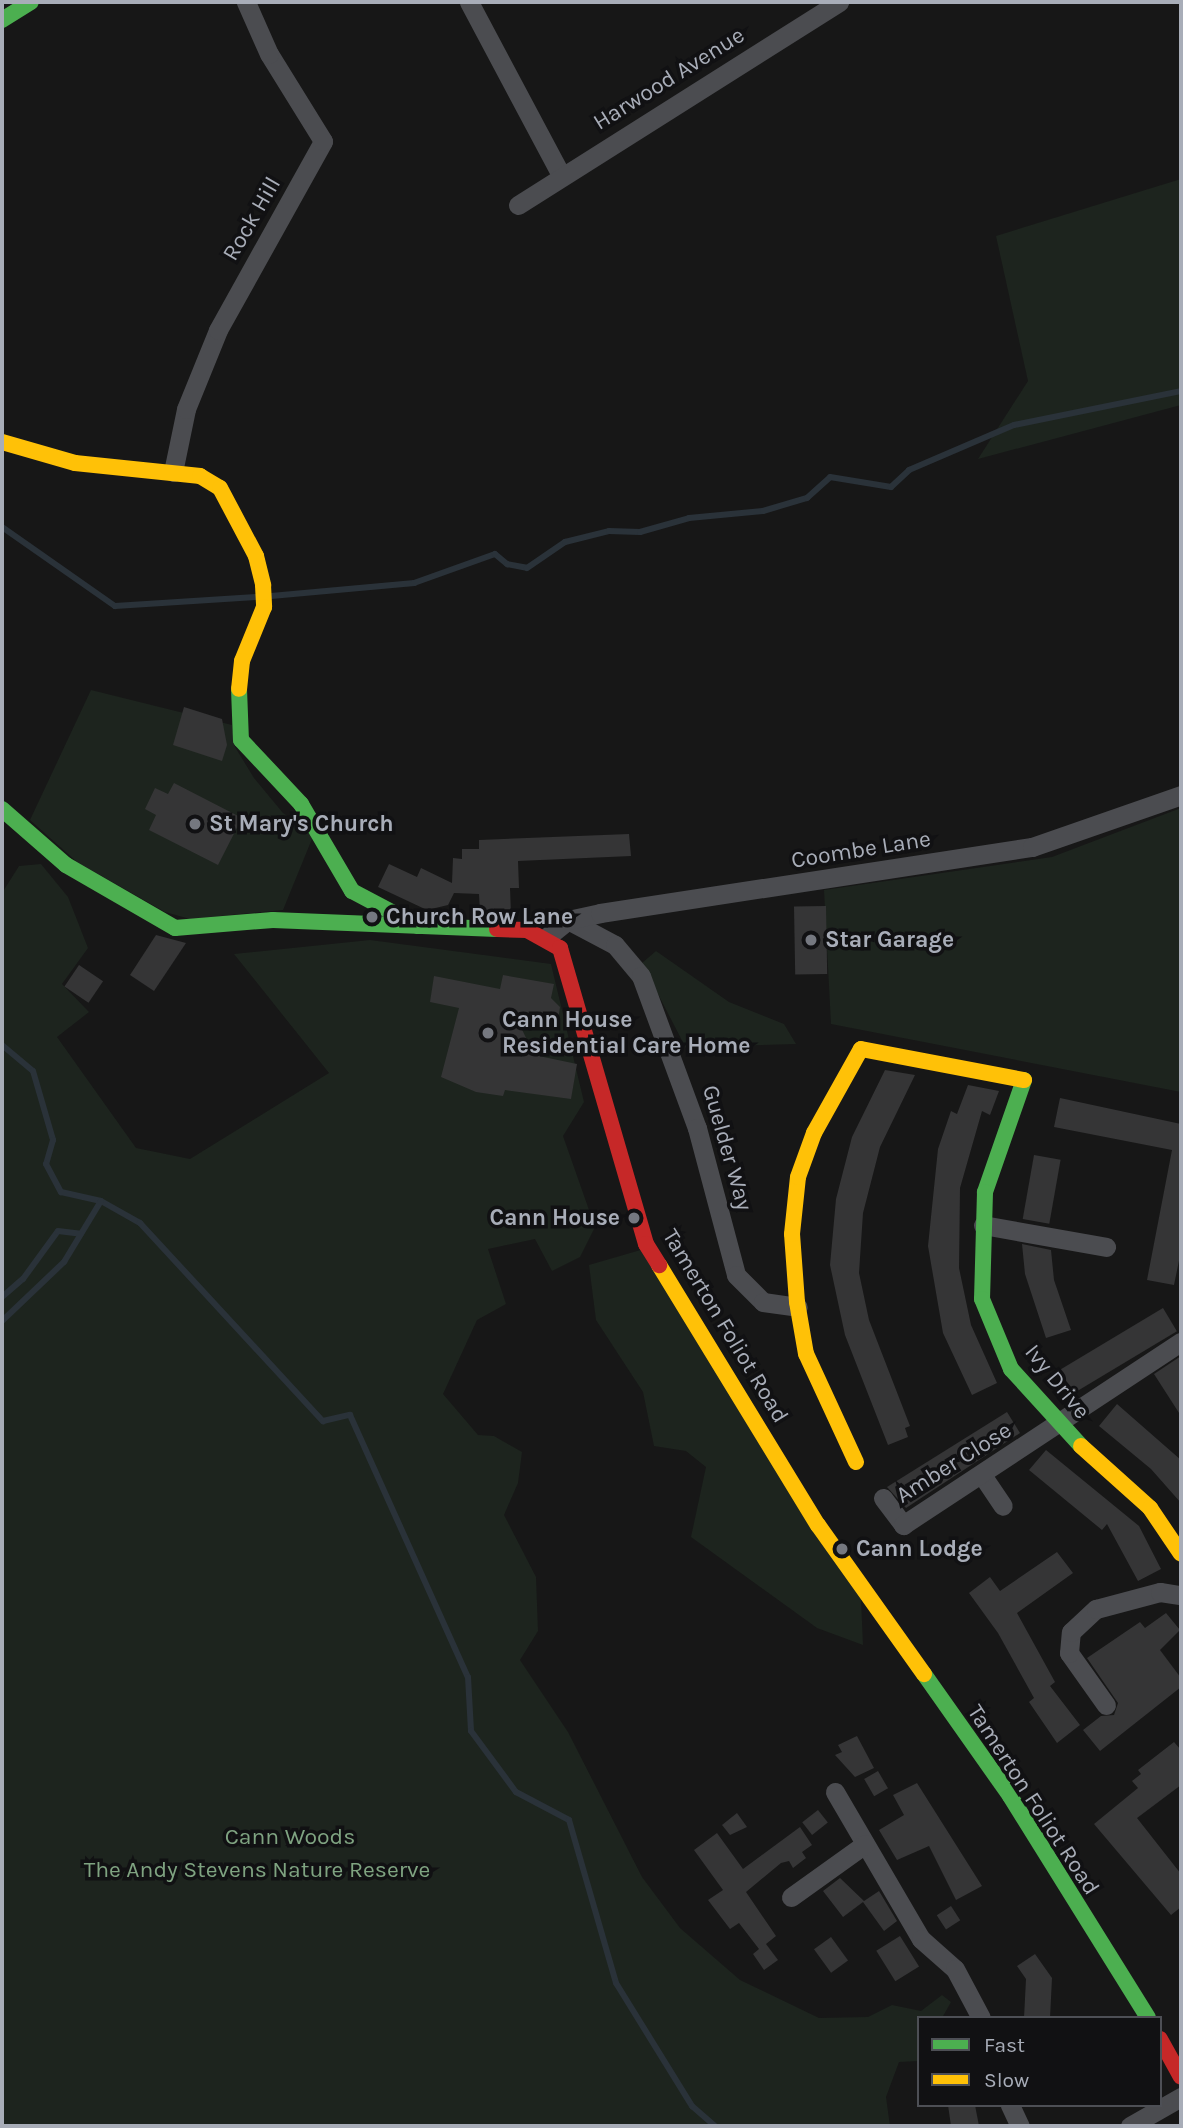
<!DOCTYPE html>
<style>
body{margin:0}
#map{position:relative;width:1183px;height:2128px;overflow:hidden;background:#171717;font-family:Karla,sans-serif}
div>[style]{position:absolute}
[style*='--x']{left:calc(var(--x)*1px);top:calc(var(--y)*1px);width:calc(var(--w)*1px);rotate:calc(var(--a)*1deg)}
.green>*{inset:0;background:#1d241e}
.stream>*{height:6px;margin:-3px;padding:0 3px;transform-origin:3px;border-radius:3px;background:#2a3239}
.building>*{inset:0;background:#353536;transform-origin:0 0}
.street>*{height:19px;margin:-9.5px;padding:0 9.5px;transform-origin:9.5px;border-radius:9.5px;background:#4b4c50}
.fast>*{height:16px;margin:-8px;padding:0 8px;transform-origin:8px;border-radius:8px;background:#4caf50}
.slow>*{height:16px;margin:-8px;padding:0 8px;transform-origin:8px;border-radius:8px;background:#ffc107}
.jam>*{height:16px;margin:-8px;padding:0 8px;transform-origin:8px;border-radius:8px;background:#c62828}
.dots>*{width:19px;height:19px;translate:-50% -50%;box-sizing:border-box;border:4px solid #111113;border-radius:50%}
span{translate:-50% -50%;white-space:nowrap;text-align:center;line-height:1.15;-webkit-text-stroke:7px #111113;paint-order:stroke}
.street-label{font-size:23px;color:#a8adb8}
.poi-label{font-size:23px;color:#a8adb8;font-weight:700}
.left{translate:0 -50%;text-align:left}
.right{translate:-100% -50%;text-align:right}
.park-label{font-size:23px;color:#7fa381}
.frame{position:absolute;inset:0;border:4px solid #a8adb8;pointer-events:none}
.legend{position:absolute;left:917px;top:2016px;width:245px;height:91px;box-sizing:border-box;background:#111113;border:2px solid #4d4f55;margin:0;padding:9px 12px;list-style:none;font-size:21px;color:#a8adb8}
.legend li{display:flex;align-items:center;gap:14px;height:35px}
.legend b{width:35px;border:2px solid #4d4f55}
</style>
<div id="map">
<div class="green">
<div style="clip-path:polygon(1181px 179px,1181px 405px,978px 459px,1028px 381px,996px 236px)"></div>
<div style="clip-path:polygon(91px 690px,232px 725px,235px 747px,254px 778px,283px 813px,314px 834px,283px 910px,190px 919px,165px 912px,77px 862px,30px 820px)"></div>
<div style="clip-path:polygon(1181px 808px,1181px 1092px,831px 1024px,824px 890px,1052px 857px)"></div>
<div style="clip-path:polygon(41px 864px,68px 897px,88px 948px,62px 984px,89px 1012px,57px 1037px,136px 1148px,190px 1159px,329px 1073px,234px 954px,370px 940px,551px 964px,584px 1102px,563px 1136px,595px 1227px,580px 1257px,552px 1271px,535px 1239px,488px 1249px,506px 1304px,477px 1320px,443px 1394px,478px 1435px,494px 1436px,522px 1452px,518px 1483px,504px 1515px,536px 1577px,538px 1631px,520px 1660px,568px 1732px,642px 1877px,680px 1928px,740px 1980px,819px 2018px,868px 2017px,892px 2005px,921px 2011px,942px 1995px,951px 2002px,942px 2018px,919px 2018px,919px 2061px,899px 2062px,886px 2097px,890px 2126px,2px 2126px,2px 893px,19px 866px)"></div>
<div style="clip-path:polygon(656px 951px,729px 1002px,784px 1024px,796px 1044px,724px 1046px,690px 1056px,642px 963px)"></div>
<div style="clip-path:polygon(644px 1249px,861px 1599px,863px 1645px,817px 1628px,691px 1537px,706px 1467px,686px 1451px,654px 1446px,643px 1392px,596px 1320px,589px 1265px)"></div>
</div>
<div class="stream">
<div style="--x:2;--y:527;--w:138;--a:35"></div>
<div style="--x:115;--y:606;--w:141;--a:-3.7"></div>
<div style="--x:271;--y:596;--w:144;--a:-5.2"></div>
<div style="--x:414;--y:583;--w:86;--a:-19.7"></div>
<div style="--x:495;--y:554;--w:16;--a:40"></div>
<div style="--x:507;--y:564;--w:20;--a:11"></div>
<div style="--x:527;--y:568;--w:46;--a:-34.4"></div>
<div style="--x:565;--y:542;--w:45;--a:-14"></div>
<div style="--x:609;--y:531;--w:31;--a:2"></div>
<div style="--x:640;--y:532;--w:51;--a:-15.9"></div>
<div style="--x:689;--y:518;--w:74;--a:-5.4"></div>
<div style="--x:763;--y:511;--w:46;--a:-16.5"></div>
<div style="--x:807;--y:498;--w:31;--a:-42"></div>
<div style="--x:830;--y:477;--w:62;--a:9.3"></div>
<div style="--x:891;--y:487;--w:25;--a:-43"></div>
<div style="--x:909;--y:470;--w:114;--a:-23.2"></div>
<div style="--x:1014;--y:425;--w:170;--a:-11.5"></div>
<div style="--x:2;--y:1045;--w:40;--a:40"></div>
<div style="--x:33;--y:1071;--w:72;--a:73.8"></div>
<div style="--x:53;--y:1140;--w:25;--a:106"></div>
<div style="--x:46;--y:1164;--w:32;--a:62"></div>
<div style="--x:61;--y:1192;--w:41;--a:12.7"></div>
<div style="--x:101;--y:1201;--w:45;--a:29.4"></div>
<div style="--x:140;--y:1223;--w:270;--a:47.3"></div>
<div style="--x:323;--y:1421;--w:28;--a:-13"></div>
<div style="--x:350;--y:1415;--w:287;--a:65.8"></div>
<div style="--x:468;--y:1677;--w:54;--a:86.8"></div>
<div style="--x:471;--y:1731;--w:76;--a:53.6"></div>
<div style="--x:516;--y:1792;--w:60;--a:27.8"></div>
<div style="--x:569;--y:1820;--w:170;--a:73.9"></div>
<div style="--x:616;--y:1983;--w:145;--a:58.3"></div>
<div style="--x:692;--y:2106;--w:30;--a:41"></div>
<div style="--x:2;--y:1297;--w:28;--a:-41"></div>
<div style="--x:23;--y:1279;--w:59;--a:-53.9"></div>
<div style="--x:58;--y:1231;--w:23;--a:7"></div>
<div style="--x:2;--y:1321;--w:86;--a:-43.6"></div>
<div style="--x:64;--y:1262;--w:71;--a:-58.8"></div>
</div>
<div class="building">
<div style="clip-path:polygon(184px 707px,222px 719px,227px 745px,222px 761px,173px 745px)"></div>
<div style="clip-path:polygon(174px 783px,242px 818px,218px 865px,149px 830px,156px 815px,145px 809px,155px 788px,168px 794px)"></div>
<div style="clip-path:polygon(629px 834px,631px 856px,518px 861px,519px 888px,510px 888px,511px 914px,480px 912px,479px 894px,454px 893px,448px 905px,427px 910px,378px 887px,389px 864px,417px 877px,421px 868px,452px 883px,453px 858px,462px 859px,462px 849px,479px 849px,479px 840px)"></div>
<div style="left:826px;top:906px;width:68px;height:32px;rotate:89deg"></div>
<div style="clip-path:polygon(156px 935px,186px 943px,154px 991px,130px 975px)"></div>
<div style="left:79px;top:965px;width:29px;height:26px;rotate:34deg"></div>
<div style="clip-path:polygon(503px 975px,554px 984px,551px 998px,560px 1007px,557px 1028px,519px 1023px,534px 1055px,577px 1064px,571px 1099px,505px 1090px,503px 1096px,476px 1092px,441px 1077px,459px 1008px,430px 1002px,434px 976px,500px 989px)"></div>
<div style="clip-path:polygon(885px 1070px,915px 1075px,880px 1147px,863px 1213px,859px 1273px,869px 1320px,910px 1426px,905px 1428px,908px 1437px,888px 1445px,845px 1335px,830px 1265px,836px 1199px,852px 1137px)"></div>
<div style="clip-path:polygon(968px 1085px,999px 1091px,990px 1115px,982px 1111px,960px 1188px,959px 1268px,971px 1325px,997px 1383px,972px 1395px,943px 1333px,928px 1246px,938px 1149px,951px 1111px,957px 1114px)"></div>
<div style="clip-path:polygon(1060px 1098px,1181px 1124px,1181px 1251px,1174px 1285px,1147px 1280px,1172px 1150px,1054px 1127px)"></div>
<div style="left:1034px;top:1155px;width:27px;height:65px;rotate:10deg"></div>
<div style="clip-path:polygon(1022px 1244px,1051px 1250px,1054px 1280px,1071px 1330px,1046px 1338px,1025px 1274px)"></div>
<div style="left:1163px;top:1308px;width:27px;height:122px;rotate:59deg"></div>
<div style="clip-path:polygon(1181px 1356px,1181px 1416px,1154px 1374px)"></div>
<div style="clip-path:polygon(1117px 1404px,1181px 1460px,1181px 1503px,1151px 1469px,1099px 1426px)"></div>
<div style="clip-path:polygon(1007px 1412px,1020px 1433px,906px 1508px,887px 1487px)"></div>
<div style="clip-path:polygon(1046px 1450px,1139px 1526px,1161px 1569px,1138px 1581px,1107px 1524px,1102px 1530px,1029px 1470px)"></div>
<div style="clip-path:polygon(1057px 1552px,1073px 1573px,1017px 1613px,1055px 1682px,1050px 1686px,1080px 1725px,1057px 1743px,1029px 1702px,1034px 1698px,998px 1633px,969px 1593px,990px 1577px,1000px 1591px)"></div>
<div style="clip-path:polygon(1166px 1613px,1180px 1630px,1160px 1650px,1181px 1678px,1181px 1687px,1100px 1751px,1083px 1730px,1101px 1716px,1114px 1715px,1118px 1703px,1087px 1658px,1140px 1622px,1145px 1628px)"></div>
<div style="clip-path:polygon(857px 1736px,874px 1768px,855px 1777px,835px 1755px,842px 1752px,838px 1745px)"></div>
<div style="clip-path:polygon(1174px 1742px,1181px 1750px,1181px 1785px,1137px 1818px,1181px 1874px,1181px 1907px,1171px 1915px,1094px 1824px,1138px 1788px,1132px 1781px,1141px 1774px,1138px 1770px)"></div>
<div style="left:878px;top:1771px;width:20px;height:16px;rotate:60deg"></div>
<div style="clip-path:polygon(917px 1783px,982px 1886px,956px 1900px,929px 1846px,897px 1860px,879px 1830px,904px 1815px,893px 1795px)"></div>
<div style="left:818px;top:1810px;width:16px;height:20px;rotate:52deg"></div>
<div style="clip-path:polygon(737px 1813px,747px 1827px,730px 1835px,722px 1825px)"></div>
<div style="clip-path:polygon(800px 1827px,812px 1845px,802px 1852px,806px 1858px,793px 1868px,789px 1861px,781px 1863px,746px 1892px,776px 1936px,766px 1944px,778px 1960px,764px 1970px,753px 1954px,759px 1949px,739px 1923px,730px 1929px,708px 1900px,723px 1890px,694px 1850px,717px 1833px,743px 1869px)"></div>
<div style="clip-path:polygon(840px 1878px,864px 1901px,879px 1891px,897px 1921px,884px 1931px,863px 1902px,843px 1917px,823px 1891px)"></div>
<div style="left:951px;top:1906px;width:17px;height:17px;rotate:57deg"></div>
<div style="left:900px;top:1936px;width:36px;height:28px;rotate:58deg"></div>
<div style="left:831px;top:1937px;width:29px;height:21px;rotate:54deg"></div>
<div style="clip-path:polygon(1035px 1954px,1052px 1978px,1050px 2018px,1024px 2018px,1026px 1979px,1017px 1966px)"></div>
<div style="clip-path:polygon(948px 2105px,975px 2105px,979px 2126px,951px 2126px)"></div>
</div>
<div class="street">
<div style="--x:469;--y:2;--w:196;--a:62"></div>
<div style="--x:518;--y:205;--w:380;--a:-32.3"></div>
<div style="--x:173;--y:472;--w:64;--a:-78.3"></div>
<div style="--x:186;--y:409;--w:85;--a:-67.9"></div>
<div style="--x:218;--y:330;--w:216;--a:-60.9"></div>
<div style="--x:323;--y:141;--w:102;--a:-121.8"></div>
<div style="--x:269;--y:54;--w:57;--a:-113.9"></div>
<div style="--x:568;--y:920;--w:53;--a:28"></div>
<div style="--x:615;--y:945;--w:40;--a:50"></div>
<div style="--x:641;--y:976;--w:162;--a:69.8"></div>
<div style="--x:697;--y:1128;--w:152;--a:75.1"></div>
<div style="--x:736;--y:1275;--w:38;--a:45"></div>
<div style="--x:763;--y:1302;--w:35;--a:8"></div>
<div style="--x:547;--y:937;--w:27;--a:-39"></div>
<div style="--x:568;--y:920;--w:33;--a:-12"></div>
<div style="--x:600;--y:913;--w:437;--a:-8.7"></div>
<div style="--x:1032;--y:847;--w:158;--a:-19.2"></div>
<div style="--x:983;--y:1225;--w:125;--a:10.1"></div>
<div style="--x:982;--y:1475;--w:37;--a:56"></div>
<div style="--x:883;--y:1498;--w:34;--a:53"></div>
<div style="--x:903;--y:1525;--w:333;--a:-33.4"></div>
<div style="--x:1106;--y:1705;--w:64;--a:-125.4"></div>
<div style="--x:1069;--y:1653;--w:21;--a:-85"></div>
<div style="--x:1071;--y:1632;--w:34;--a:-43"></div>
<div style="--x:1096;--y:1609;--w:66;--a:-14.9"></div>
<div style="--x:1160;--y:1592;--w:20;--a:9"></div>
<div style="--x:835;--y:1792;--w:170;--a:59.7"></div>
<div style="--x:921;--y:1939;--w:45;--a:41.4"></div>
<div style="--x:955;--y:1969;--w:55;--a:62"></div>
<div style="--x:791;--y:1897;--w:91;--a:-35.6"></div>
<div style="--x:1010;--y:2105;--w:23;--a:65"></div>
<div style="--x:1130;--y:2126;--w:59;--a:-29.6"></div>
</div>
<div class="fast">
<div style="--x:2;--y:20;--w:34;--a:-32"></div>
<div style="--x:239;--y:689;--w:51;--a:87.8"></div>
<div style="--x:241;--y:740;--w:88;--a:46.8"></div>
<div style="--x:301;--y:804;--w:101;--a:59.6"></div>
<div style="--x:352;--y:891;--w:75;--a:27.9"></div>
<div style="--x:2;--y:809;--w:85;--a:41.2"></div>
<div style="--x:66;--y:865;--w:126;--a:30"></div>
<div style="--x:175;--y:928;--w:98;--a:-4.7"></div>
<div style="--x:273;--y:920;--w:224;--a:2.3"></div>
<div style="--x:1024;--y:1080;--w:119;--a:109.2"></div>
<div style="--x:985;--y:1192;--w:107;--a:91.6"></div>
<div style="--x:982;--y:1299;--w:76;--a:67.5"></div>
<div style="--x:1011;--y:1369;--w:104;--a:47.7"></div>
<div style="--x:924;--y:1674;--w:149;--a:54.8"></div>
<div style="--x:1010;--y:1796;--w:261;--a:58.1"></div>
</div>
<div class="slow">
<div style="--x:2;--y:442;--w:76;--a:16"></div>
<div style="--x:75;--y:463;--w:126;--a:5.9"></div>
<div style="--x:200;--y:476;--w:23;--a:31"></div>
<div style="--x:220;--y:488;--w:77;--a:62.1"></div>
<div style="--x:256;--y:556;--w:30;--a:76"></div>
<div style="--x:263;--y:585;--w:22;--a:87"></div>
<div style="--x:264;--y:607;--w:58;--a:112.2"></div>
<div style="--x:242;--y:661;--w:28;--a:96"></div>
<div style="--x:659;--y:1265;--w:305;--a:58.6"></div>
<div style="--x:818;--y:1525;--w:183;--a:54.6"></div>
<div style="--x:1081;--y:1446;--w:93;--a:41.9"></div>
<div style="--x:1150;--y:1508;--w:55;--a:56"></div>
<div style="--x:856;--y:1462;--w:119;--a:-114.8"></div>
<div style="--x:806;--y:1354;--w:53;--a:-99.8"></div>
<div style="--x:797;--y:1302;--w:68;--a:-94.2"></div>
<div style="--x:792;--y:1234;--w:57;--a:-84"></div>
<div style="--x:798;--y:1177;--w:47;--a:-70"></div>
<div style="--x:814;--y:1133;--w:96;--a:-60.8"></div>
<div style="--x:861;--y:1049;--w:166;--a:10.8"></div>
</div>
<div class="jam">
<div style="--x:497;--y:929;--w:30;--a:2"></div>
<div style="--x:527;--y:930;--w:38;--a:29"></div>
<div style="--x:560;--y:948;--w:308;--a:73.8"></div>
<div style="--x:646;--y:1244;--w:25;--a:58"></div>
<div style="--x:1160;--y:2039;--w:43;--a:61.1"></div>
</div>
<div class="dots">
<div style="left:195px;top:824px;background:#757880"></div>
<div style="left:372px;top:917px;background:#757880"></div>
<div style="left:811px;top:940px;background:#757880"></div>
<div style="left:488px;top:1033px;background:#757880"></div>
<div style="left:634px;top:1218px;background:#757880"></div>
<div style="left:842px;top:1549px;background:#757880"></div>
</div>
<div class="street-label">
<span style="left:669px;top:79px;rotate:-32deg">Harwood Avenue</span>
<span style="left:252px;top:219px;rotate:-60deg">Rock Hill</span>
<span style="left:861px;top:850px;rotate:-9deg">Coombe Lane</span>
<span style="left:727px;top:1148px;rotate:74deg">Guelder Way</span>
<span style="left:725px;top:1326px;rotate:59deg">Tamerton Foliot Road</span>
<span style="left:1057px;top:1382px;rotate:51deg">Ivy Drive</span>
<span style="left:954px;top:1463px;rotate:-32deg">Amber Close</span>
<span style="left:1033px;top:1800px;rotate:57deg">Tamerton Foliot Road</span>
</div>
<div class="poi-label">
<span class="left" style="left:209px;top:824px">St Mary's Church</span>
<span class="left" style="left:386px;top:917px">Church Row Lane</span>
<span class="left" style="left:825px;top:940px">Star Garage</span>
<span class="left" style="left:502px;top:1033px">Cann House<br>Residential Care Home</span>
<span class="right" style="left:620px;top:1218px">Cann House</span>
<span class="left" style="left:856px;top:1549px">Cann Lodge</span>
</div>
<div class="park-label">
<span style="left:290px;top:1837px">Cann Woods</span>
<span style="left:257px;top:1870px">The Andy Stevens Nature Reserve</span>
</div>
<div class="frame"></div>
<ul class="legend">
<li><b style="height:9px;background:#4caf50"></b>Fast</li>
<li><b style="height:9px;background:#ffc107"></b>Slow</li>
</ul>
</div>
